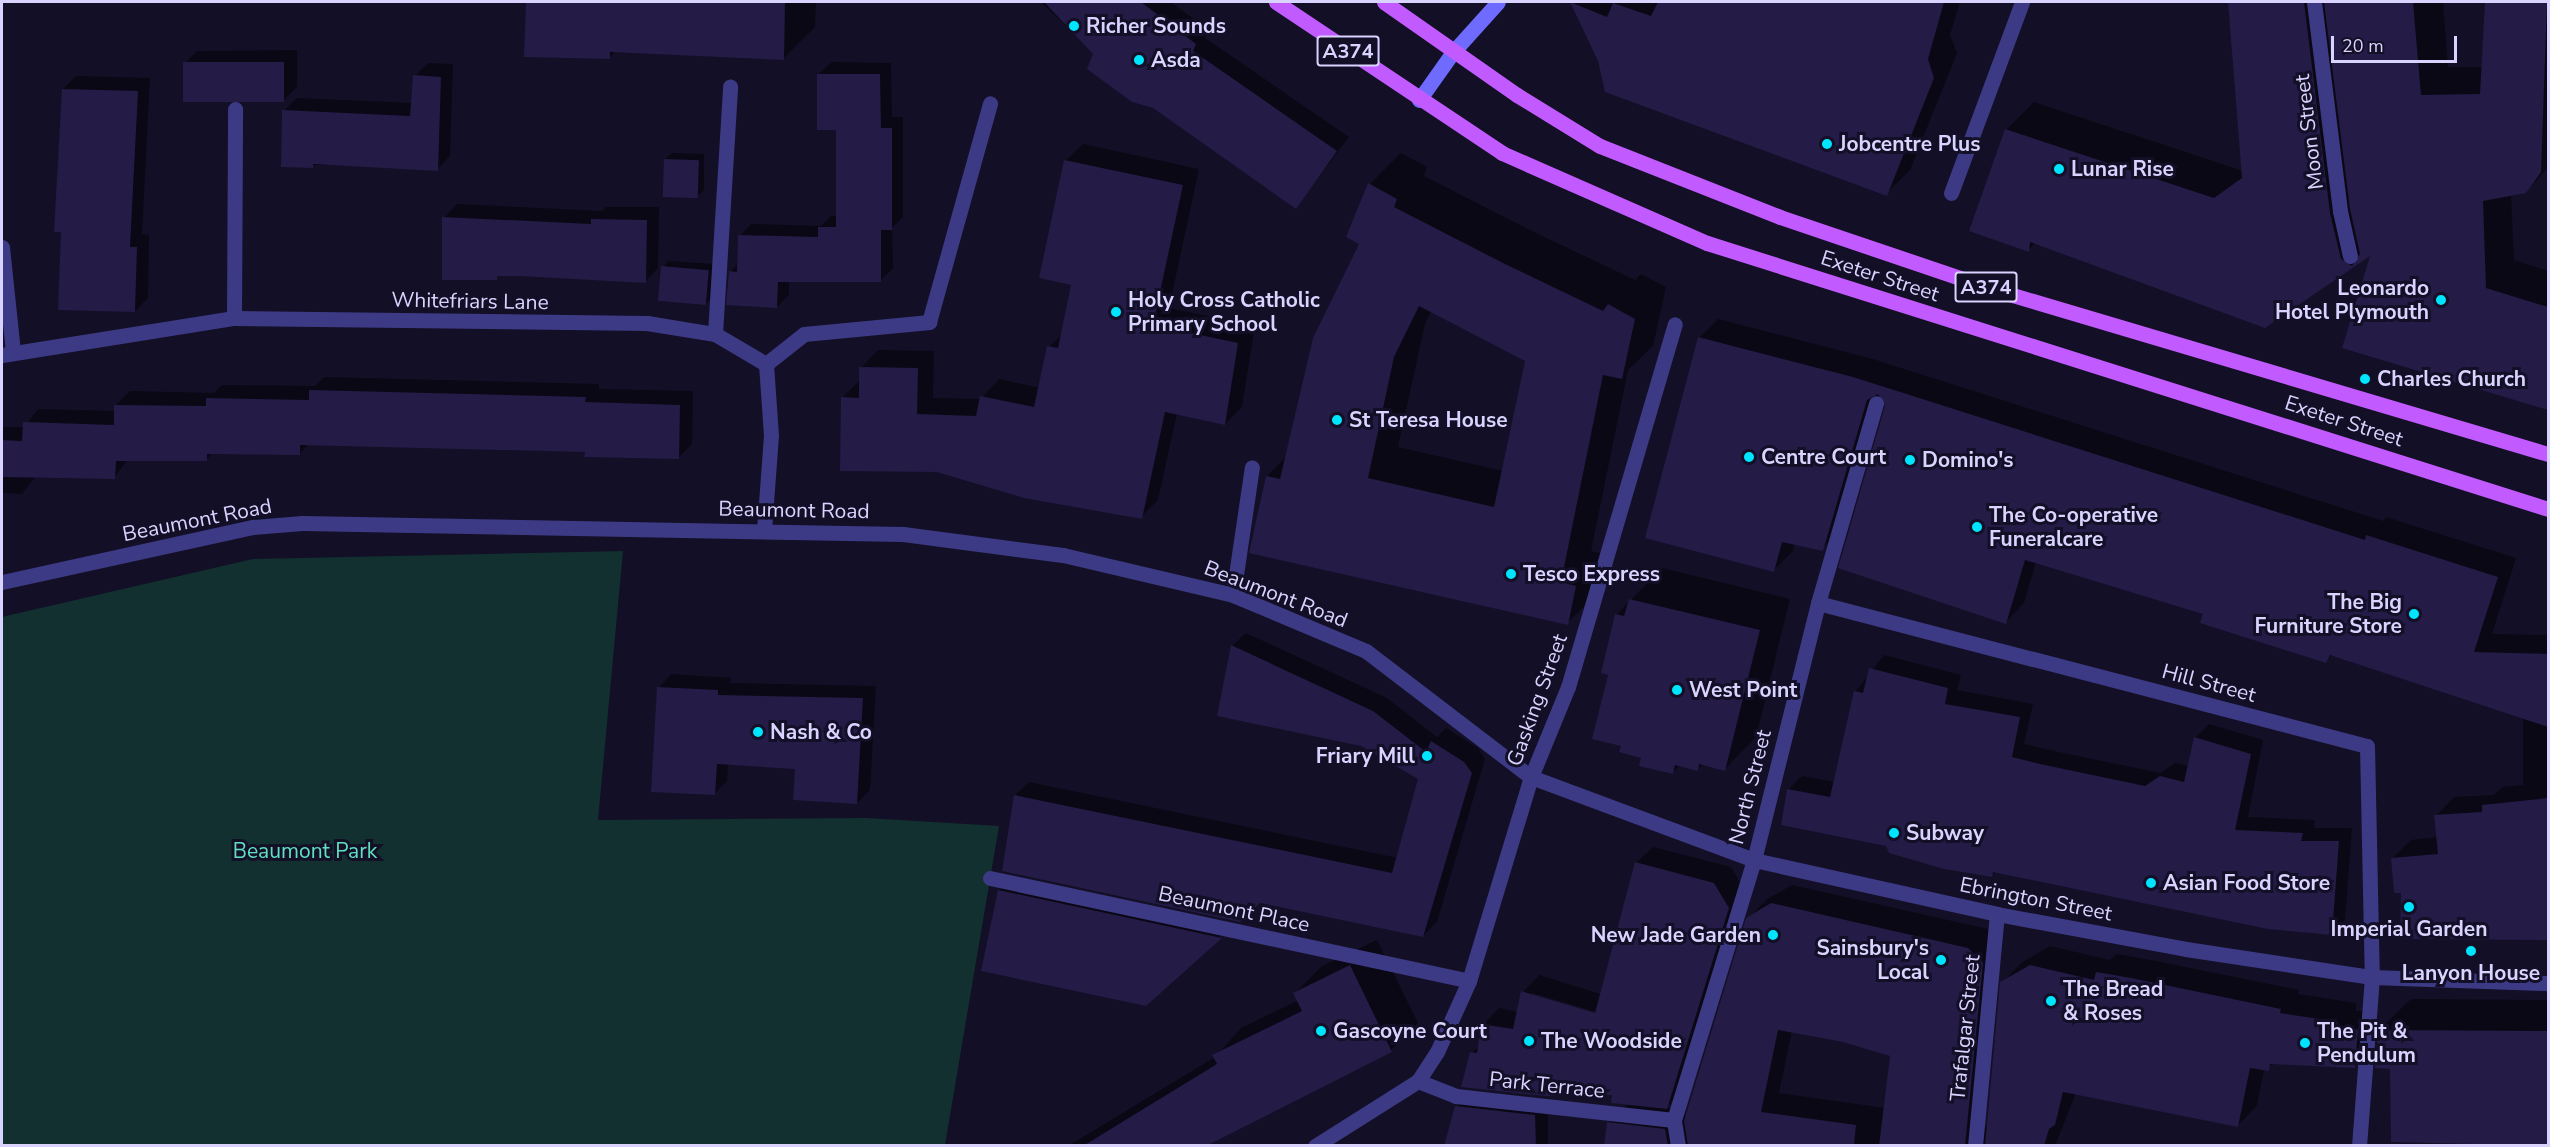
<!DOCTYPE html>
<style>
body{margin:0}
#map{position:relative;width:2550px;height:1147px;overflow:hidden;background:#130f26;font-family:"Nunito Sans",sans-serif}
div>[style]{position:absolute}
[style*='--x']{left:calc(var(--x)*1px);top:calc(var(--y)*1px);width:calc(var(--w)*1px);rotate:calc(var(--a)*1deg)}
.green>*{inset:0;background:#12302f}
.shadow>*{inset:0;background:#0007}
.building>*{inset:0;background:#241b47;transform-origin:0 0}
.lane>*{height:15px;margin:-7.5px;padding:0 7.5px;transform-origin:7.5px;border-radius:7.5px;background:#3d3a85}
.street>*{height:15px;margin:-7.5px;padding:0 7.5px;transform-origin:7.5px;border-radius:7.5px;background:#3d3a85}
.secondary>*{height:15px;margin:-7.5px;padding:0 7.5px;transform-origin:7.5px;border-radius:7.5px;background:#6f6bff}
.primary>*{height:15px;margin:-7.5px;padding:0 7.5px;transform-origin:7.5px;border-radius:7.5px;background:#c25bff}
.dots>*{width:16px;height:16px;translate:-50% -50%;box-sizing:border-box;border:3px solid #130f26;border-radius:50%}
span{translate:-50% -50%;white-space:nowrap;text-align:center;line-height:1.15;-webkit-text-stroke:6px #130f26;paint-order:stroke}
.shield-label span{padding:2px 4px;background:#130f26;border:2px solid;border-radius:4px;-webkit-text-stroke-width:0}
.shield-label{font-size:20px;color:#d9d4ff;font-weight:700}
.poi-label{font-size:21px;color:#d9d4ff;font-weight:700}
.left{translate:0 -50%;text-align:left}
.right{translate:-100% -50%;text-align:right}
.street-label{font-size:21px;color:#d9d4ff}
.park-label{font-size:21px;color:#5fe0c0}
.frame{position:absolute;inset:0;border:3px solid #d9d4ff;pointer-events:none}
.scale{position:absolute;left:2331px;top:36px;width:126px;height:27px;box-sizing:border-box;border:3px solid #d9d4ff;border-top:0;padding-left:8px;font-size:18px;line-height:21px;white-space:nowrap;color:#d9d4ff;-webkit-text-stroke:4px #130f26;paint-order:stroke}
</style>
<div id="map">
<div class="green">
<div style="clip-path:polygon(623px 551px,598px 820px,866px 818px,999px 826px,945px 1145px,2px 1145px,2px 617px,253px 559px)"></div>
</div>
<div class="shadow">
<div style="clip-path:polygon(527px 2px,816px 2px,815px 27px,784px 58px,616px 51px,609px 58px,526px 56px)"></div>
<div style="clip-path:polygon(1041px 2px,1171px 2px,1208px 30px,1205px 38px,1349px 137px,1296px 207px,1095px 54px)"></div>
<div style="clip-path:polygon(1572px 2px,1960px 2px,1950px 35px,1957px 53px,1910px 170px,1886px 194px,1600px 61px)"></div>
<div style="clip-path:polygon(2229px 2px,2443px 2px,2448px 67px,2483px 67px,2487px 2px,2548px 2px,2548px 168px,2525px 192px,2511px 195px,2514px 260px,2548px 271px,2548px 408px,2344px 347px,2373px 253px,2265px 327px,2036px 242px,2028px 250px,2006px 130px,2034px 102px,2243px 171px)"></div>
<div style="clip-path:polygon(297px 50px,297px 87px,284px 100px,184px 64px,197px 51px)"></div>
<div style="clip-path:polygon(831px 62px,891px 63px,892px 117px,903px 117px,903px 217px,892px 228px,893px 268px,881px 280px,789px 280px,789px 295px,777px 307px,730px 272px,739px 263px,740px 236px,751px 224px,821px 226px,831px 216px,837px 216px,837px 129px,819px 74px)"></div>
<div style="clip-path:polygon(428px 63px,453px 64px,450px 156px,437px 169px,408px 165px,282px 165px,284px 111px,297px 98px,413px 103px,415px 76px)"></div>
<div style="clip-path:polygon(76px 76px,150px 78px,142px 234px,149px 235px,148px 298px,135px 311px,62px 231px,63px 89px)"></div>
<div style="clip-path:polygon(1083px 144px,1199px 169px,1169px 308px,1255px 326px,1242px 407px,1225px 424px,1177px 413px,1158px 500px,1141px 517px,842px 398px,859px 381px,861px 368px,878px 350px,934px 351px,933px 398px,981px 399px,999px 379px,1040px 388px,1049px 347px,1063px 333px,1073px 284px,1065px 161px)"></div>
<div style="clip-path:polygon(672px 153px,704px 154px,704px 190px,697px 196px,665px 159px)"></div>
<div style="clip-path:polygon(evenodd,1401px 153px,1427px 167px,1424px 176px,1536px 233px,1635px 280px,1641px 274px,1666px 287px,1653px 346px,1628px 370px,1591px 551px,1607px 555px,1599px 592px,1567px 623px,1267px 476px,1287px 456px,1361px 243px,1370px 184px,1401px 153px,1431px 311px,1527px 361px,1503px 471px,1398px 447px,1425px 324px,1431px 311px)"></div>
<div style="clip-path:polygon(457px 204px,602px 211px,606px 207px,659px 207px,658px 268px,645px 282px,444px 218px)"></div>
<div style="clip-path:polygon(669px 261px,715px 264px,713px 296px,706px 303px,663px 267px)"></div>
<div style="clip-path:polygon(1718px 319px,1873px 359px,2383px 521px,2386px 517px,2516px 558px,2492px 634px,2548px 635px,2548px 939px,2402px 938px,2402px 891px,2392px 859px,2411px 840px,2438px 837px,2436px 816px,2454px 797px,2494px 795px,2502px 787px,2523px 785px,2523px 717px,2333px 654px,2326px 661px,2205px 613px,2036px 562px,2024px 603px,2006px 622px,1881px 395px,1841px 530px,1822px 549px,1795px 543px,1793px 551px,1774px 570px,1647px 537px,1700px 337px)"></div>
<div style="clip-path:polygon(324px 377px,599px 384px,599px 389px,693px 391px,692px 444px,678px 458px,586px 450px,310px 443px,299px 454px,214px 452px,206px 460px,128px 459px,114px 478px,36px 476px,22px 494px,2px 493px,2px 427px,24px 427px,38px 409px,116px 411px,116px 405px,130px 391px,214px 393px,222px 385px,315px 386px)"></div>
<div style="clip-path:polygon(1662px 568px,1790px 599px,1756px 737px,1725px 769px,1703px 764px,1698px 769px,1680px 765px,1672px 773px,1623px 745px,1610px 674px,1617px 614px)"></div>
<div style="clip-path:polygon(1246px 633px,1387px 698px,1437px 737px,1446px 728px,1478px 748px,1485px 759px,1437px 922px,1423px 936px,1015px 795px,1029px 782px,1398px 858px,1419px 778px,1232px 646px)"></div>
<div style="clip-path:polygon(1884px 655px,1961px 675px,1957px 690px,2033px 704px,2024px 744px,2054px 751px,2160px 773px,2175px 763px,2189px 766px,2196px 737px,2209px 724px,2263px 740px,2248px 817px,2315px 820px,2314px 828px,2352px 828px,2345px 920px,2331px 934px,1995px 871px,1992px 875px,1887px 845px,1789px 789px,1802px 776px,1835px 782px,1855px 692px)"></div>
<div style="clip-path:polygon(672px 674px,731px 678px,730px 683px,876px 686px,870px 790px,857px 803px,796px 768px,728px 764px,727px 781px,714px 794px,659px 687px)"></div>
<div style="clip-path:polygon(evenodd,1653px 847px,1731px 867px,1745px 891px,1683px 1091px,1666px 1108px,1684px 1110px,1686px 1118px,1748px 919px,1767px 899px,1792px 885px,1988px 929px,2001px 944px,1984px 1125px,1988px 1130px,2002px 983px,2021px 963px,2050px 946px,2110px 960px,2117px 954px,2151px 960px,2299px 990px,2298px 994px,2356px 1003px,2356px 1011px,2377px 1011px,2374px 1047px,2355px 1066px,2275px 1063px,2264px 1069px,2257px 1106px,2238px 1125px,2076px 1093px,2055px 1146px,1605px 1146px,1609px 1123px,1628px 1104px,1614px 1093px,1472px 1053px,1480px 1045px,1483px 1025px,1499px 1008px,1518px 1012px,1523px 992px,1539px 975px,1601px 994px,1636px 863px,1653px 847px,1532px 993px,1603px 1014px,1602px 1017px,1532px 996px,1532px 993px,1653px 847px,1792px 1031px,1843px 1040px,1891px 1055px,1885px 1108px,1779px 1093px,1792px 1031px)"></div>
<div style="clip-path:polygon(1012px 877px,1233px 925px,1146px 1004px,999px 890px)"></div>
<div style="clip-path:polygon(1377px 940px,1418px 1023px,1391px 1050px,1203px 1146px,1068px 1146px,1215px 1057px,1241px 1028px,1299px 1000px,1295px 993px,1322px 966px)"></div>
<div style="clip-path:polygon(2411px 999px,2548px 1000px,2548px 1146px,2538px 1146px,2391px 1067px,2379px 1030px)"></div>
<div style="clip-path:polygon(1470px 1093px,1548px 1102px,1548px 1146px,1445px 1146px,1457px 1107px)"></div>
</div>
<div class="building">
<div style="clip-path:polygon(526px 2px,785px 2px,784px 60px,610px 52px,610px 59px,524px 57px)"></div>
<div style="clip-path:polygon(1044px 2px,1141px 2px,1196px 44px,1193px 51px,1337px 151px,1296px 209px,1153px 108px,1132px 102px,1087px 69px,1093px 54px)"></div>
<div style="clip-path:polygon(1570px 2px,1607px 17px,1613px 3px,1651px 16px,1658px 2px,1944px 2px,1928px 59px,1934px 78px,1887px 196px,1605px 92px,1598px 61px)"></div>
<div style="clip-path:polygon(2228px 2px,2304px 2px,2330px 213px,2341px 259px,2352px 266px,2360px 254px,2350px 209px,2324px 2px,2413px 2px,2421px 95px,2480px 94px,2485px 2px,2547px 2px,2541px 172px,2526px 193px,2483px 201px,2486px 288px,2548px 307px,2548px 410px,2342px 348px,2370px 256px,2265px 328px,2030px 242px,2029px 252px,1969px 231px,2005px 129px,2214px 198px,2242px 178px)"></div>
<div style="left:284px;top:62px;width:40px;height:101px;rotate:90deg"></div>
<div style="clip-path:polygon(817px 74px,880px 74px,881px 128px,892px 128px,892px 230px,881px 230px,881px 282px,778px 282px,777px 308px,726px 305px,729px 271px,737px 272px,738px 235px,818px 237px,818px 227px,836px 227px,836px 130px,817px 130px)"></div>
<div style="clip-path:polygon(413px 75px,441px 77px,438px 171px,313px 164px,313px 168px,281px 167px,282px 110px,410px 116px)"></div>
<div style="clip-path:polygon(62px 89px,138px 91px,130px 247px,137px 247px,135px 312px,58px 310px,61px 232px,54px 232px)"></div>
<div style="left:664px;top:159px;width:35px;height:38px;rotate:2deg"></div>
<div style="clip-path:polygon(1064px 160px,1183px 185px,1153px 325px,1238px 343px,1225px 425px,1165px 412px,1142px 519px,1024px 498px,937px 472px,840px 471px,841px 397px,859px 398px,859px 367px,918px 368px,917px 414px,976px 416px,980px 396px,1034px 407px,1047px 346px,1058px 348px,1071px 285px,1039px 278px)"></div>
<div style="clip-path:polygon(evenodd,1368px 183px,1397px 199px,1394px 207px,1505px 264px,1603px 311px,1608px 304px,1635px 319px,1622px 379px,1603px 375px,1561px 582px,1576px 586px,1568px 625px,1249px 553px,1266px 476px,1280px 479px,1313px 338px,1359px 244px,1346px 237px,1368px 183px,1419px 306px,1525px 361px,1494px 507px,1368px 478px,1394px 357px,1419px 306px)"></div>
<div style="clip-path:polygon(442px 217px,591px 224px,591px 219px,647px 220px,646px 283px,520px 276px,497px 276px,497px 280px,442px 280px)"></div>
<div style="left:661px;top:266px;width:48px;height:35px;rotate:5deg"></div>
<div style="clip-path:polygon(1698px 337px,1853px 377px,2365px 540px,2366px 535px,2498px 577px,2474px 652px,2548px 654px,2548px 727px,2330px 655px,2326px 663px,2200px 623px,2203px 614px,2025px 560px,2006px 624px,1838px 568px,1885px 406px,1878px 394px,1867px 400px,1823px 551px,1782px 542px,1774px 572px,1645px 538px)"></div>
<div style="clip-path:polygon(309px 390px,586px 397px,585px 402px,680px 405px,679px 459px,584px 457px,585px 452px,300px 445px,300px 455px,207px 454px,207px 461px,116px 461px,115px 479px,2px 477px,2px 440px,22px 441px,23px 422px,114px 425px,114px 405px,206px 406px,206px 398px,309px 400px)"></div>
<div style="clip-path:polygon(1629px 599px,1760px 630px,1725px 771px,1699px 764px,1698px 771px,1675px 765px,1673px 774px,1639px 766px,1641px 758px,1619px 752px,1621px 746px,1592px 739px,1608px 675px,1601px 673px,1615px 614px,1624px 616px)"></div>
<div style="clip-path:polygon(1231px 645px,1373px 711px,1426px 752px,1431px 741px,1464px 762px,1472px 773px,1423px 937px,1260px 903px,1240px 922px,1002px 871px,1014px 795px,1392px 873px,1418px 779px,1361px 746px,1217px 716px)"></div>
<div style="clip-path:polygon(1869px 668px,1948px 688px,1945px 704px,2020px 717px,2012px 757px,2040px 764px,2145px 786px,2160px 776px,2184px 782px,2194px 737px,2251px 754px,2235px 830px,2303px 833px,2301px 841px,2339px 841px,2332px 935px,2268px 929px,1993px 872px,1992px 877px,1944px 869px,1889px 853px,1886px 846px,1781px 825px,1787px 789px,1830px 797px,1854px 691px,1863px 693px)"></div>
<div style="clip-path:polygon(657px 687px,718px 690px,718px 695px,863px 698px,857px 804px,793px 800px,795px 769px,717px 764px,715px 795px,651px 792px)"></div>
<div style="clip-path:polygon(2548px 798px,2548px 940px,2400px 939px,2401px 893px,2394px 893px,2391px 858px,2438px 854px,2434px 815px,2482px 812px,2482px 805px)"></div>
<div style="clip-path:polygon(1635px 862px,1714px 883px,1729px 908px,1667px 1109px,1611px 1103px,1612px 1095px,1546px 1096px,1461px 1087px,1470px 1052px,1477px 1053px,1481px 1024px,1513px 1029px,1521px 991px,1595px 1013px)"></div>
<div style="clip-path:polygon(998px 890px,1222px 938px,1146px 1006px,981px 971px)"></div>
<div style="clip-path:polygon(1771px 903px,1968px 948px,1983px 963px,1965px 1146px,1879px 1146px,1890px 1056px,1843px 1042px,1778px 1030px,1761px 1112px,1856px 1125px,1854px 1146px,1688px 1146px,1684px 1121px,1746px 918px)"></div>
<div style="clip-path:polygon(1350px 965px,1392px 1052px,1206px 1146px,1083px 1146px,1217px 1064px,1212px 1055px,1302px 1011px,1293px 993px)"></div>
<div style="clip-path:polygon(2030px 965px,2094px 980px,2096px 972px,2131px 978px,2281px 1009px,2280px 1013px,2338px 1022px,2338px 1029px,2358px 1029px,2355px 1068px,2270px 1064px,2269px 1071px,2250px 1068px,2238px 1127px,2063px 1092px,2055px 1125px,2049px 1129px,2044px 1146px,1985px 1146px,2000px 982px)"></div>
<div style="clip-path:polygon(2378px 1030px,2548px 1031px,2548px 1146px,2391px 1142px,2390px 1069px,2375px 1068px)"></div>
<div style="clip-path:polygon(1455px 1106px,1535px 1115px,1536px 1146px,1444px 1146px)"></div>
<div style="clip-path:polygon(1607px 1122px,1665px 1129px,1668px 1146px,1604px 1146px)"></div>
</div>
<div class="lane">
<div style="--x:234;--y:318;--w:209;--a:-89.7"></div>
<div style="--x:715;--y:334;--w:248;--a:-86.5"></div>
<div style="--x:766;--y:364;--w:48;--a:-38.3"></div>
<div style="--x:804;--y:334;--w:126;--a:-5.5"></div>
<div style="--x:929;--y:322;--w:227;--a:-74.4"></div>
<div style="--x:1233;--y:595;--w:129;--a:-81.6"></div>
<div style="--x:2359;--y:1146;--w:169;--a:-85.6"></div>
</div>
<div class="street">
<div style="--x:2314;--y:2;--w:211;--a:82.9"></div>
<div style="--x:2340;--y:211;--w:46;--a:77.5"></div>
<div style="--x:1951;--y:193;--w:204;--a:-69.6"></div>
<div style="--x:2;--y:247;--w:106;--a:84"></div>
<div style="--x:2;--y:355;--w:235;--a:-9.1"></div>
<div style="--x:234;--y:318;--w:413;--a:0.7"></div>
<div style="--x:647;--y:323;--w:69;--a:9.2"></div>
<div style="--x:715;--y:334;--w:59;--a:30.5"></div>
<div style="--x:766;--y:364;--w:71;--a:86"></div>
<div style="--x:771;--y:435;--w:96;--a:94.2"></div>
<div style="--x:2;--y:582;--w:257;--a:-12.4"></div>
<div style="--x:253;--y:527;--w:49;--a:-4.7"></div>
<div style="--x:302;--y:523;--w:601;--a:1.05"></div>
<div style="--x:903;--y:534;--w:161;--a:7.5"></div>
<div style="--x:1063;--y:555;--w:175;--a:13.2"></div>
<div style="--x:1233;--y:595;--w:144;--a:22.8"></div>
<div style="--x:1366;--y:651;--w:208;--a:37.4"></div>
<div style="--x:1531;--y:777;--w:238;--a:20.4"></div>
<div style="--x:1754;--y:860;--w:249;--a:12.5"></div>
<div style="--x:1997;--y:914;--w:192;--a:10.5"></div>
<div style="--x:2186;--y:949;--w:188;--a:8.6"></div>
<div style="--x:2372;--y:977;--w:176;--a:2"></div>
<div style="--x:1818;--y:603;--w:567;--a:14.6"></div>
<div style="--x:2367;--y:746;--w:231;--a:88.8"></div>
<div style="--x:990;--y:878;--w:490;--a:12.1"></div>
<div style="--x:1418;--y:1081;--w:41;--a:21.5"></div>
<div style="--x:1456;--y:1096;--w:219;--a:6.3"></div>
<div style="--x:1315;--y:1146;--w:122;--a:-32.3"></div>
<div style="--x:1418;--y:1081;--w:35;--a:-57"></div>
<div style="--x:1437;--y:1052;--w:78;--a:-65.7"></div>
<div style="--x:1469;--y:981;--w:213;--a:-73.1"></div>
<div style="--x:1531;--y:777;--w:97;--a:-67.7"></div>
<div style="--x:1568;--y:687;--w:378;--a:-73.6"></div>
<div style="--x:1678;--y:1146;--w:26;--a:-99"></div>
<div style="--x:1674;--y:1120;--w:272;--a:-72.9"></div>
<div style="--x:1754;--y:860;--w:265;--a:-76"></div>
<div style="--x:1818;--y:603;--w:208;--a:-73.8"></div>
<div style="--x:1975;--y:1146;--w:233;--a:-84.6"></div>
</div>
<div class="secondary">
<div style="--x:1419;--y:100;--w:59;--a:-54.7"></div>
<div style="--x:1453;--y:52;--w:67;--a:-48"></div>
</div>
<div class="primary">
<div style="--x:1276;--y:2;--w:272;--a:33.7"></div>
<div style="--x:1502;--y:153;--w:224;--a:23.7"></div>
<div style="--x:1707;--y:243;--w:882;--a:17.55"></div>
<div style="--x:1384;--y:2;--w:162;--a:35"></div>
<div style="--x:1517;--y:95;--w:97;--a:31.6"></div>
<div style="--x:1600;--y:146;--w:193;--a:21.5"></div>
<div style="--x:1780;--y:217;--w:231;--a:18.7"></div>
<div style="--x:1999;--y:291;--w:573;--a:16.54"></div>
</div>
<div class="dots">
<div style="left:1074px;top:26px;background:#00e5ff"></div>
<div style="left:1139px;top:60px;background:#00e5ff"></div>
<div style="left:1827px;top:144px;background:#00e5ff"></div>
<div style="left:2059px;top:169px;background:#00e5ff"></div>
<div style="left:2441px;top:300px;background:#00e5ff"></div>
<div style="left:1116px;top:312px;background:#00e5ff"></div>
<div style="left:2365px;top:379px;background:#00e5ff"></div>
<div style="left:1337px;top:420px;background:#00e5ff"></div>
<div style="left:1749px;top:457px;background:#00e5ff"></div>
<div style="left:1910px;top:460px;background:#00e5ff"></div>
<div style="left:1977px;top:527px;background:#00e5ff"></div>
<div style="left:1511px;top:574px;background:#00e5ff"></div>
<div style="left:2414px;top:614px;background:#00e5ff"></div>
<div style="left:1677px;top:690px;background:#00e5ff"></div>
<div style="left:758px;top:732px;background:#00e5ff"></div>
<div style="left:1427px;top:756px;background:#00e5ff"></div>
<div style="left:1894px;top:833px;background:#00e5ff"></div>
<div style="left:2151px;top:883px;background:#00e5ff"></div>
<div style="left:2409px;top:907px;background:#00e5ff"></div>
<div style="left:1773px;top:935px;background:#00e5ff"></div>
<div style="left:2471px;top:951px;background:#00e5ff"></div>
<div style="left:1941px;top:960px;background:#00e5ff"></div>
<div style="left:2051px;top:1001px;background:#00e5ff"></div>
<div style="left:1321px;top:1031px;background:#00e5ff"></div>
<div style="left:1529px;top:1041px;background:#00e5ff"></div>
<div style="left:2305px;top:1043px;background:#00e5ff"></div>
</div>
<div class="shield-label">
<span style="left:1348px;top:51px">A374</span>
<span style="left:1986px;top:287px">A374</span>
</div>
<div class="poi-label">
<span class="left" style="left:1086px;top:26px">Richer Sounds</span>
<span class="left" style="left:1151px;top:60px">Asda</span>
<span class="left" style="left:1839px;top:144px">Jobcentre Plus</span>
<span class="left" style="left:2071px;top:169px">Lunar Rise</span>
<span class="right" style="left:2429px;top:300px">Leonardo<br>Hotel Plymouth</span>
<span class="left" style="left:1128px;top:312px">Holy Cross Catholic<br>Primary School</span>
<span class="left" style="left:2377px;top:379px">Charles Church</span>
<span class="left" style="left:1349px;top:420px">St Teresa House</span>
<span class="left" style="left:1761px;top:457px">Centre Court</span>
<span class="left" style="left:1922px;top:460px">Domino's</span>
<span class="left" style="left:1989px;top:527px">The Co-operative<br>Funeralcare</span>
<span class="left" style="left:1523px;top:574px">Tesco Express</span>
<span class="right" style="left:2402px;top:614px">The Big<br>Furniture Store</span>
<span class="left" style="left:1689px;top:690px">West Point</span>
<span class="left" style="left:770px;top:732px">Nash &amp; Co</span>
<span class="right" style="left:1415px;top:756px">Friary Mill</span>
<span class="left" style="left:1906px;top:833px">Subway</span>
<span class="left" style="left:2163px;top:883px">Asian Food Store</span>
<span style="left:2409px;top:929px">Imperial Garden</span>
<span class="right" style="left:1761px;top:935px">New Jade Garden</span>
<span class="right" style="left:1929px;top:960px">Sainsbury's<br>Local</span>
<span style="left:2471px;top:973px">Lanyon House</span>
<span class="left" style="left:2063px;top:1001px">The Bread<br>&amp; Roses</span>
<span class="left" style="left:1333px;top:1031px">Gascoyne Court</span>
<span class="left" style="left:2317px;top:1043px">The Pit &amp;<br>Pendulum</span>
<span class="left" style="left:1541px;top:1041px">The Woodside</span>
</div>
<div class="street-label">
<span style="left:2309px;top:132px;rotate:-97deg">Moon Street</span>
<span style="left:1880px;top:276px;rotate:18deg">Exeter Street</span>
<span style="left:470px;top:301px;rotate:1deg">Whitefriars Lane</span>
<span style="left:2344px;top:421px;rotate:18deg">Exeter Street</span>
<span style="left:794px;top:510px;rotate:1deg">Beaumont Road</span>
<span style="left:197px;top:520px;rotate:-11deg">Beaumont Road</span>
<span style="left:1276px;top:594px;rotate:21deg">Beaumont Road</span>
<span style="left:2209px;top:683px;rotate:15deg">Hill Street</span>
<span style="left:1537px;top:700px;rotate:-70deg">Gasking Street</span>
<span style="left:1750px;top:787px;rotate:-76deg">North Street</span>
<span style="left:2036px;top:899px;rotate:11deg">Ebrington Street</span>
<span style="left:1234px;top:909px;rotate:12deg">Beaumont Place</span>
<span style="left:1965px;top:1028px;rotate:-84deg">Trafalgar Street</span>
<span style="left:1547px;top:1085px;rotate:6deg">Park Terrace</span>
</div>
<div class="park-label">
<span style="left:305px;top:851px">Beaumont Park</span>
</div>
<div class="frame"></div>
<div class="scale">20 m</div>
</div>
